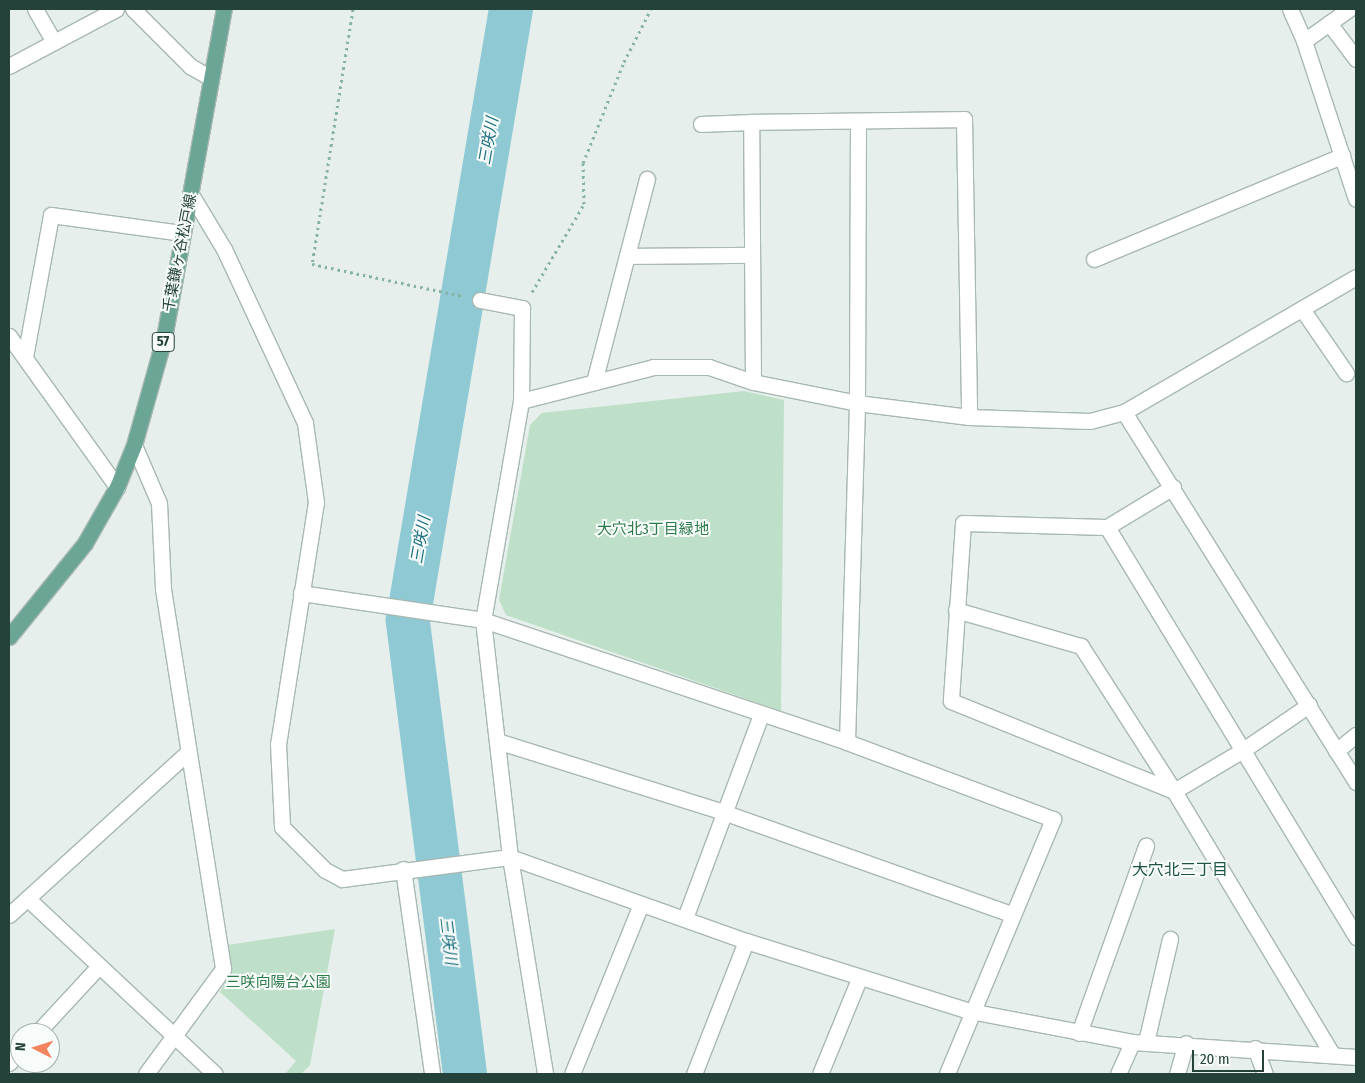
<!DOCTYPE html>
<meta charset="utf-8">
<style>
body{margin:0}
#map{position:relative;width:1365px;height:1083px;overflow:hidden;background:#e6efeb;font-family:"Fira Sans Condensed","Noto Sans JP",sans-serif}
div>[style]{position:absolute}
[style*='--x']{left:calc(var(--x)*1px);top:calc(var(--y)*1px);width:calc(var(--w)*1px);rotate:calc(var(--a)*1deg)}
.green>*{inset:0;background:#bfe0c8}
.river>*{height:44px;margin:-22px;padding:0 22px;transform-origin:22px;border-radius:22px;background:#8ec9d4}
.path>*{height:3px;margin-top:-1.5px;transform-origin:0;background:repeating-linear-gradient(90deg,#86b3a5 0 2.5px,transparent 0 6.5px)}
.roads{filter:drop-shadow(1px 0 #a8b8b2) drop-shadow(-1px 0 #a8b8b2) drop-shadow(0 1px #a8b8b2) drop-shadow(0 -1px #a8b8b2)}
.minor>*{height:15px;margin:-7.5px;padding:0 7.5px;transform-origin:7.5px;border-radius:7.5px;background:#fff}
.major>*{height:15px;margin:-7.5px;padding:0 7.5px;transform-origin:7.5px;border-radius:7.5px;background:#6aa596}
span{translate:-50% -50%;white-space:nowrap;text-align:center;line-height:1.15;-webkit-text-stroke:4px #f7fbf9;paint-order:stroke}
.shield-label span{padding:1px 4px;background:#f7fbf9;border:1px solid;border-radius:4px;-webkit-text-stroke-width:0}
.shield-label{font-size:14px;color:#24423a;font-weight:700}
.street-label{font-size:15px;color:#24423a}
.park-label{font-size:15px;color:#2d7a4b}
.water-label{font-size:16px;color:#1c6f80;font-style:italic}
.neighbourhood-label{font-size:16px;color:#1f5548}
.frame{position:absolute;inset:0;border:10px solid #24423a;pointer-events:none}
.north{position:absolute;left:10px;top:1023px;width:50px;height:50px;box-sizing:border-box;background:#f7fbf9;border:1px solid #a3b1ad;border-radius:50%;rotate:275deg;font-size:14px;font-weight:700;line-height:20px;text-align:center;color:#24423a}
.north::after{content:'';display:block;margin:auto;width:18px;height:22px;background:#f4845f;clip-path:polygon(50% 0,100% 100%,50% 72%,0 100%)}
.scale{position:absolute;left:1192px;top:1050px;width:72px;height:22px;box-sizing:border-box;border:2px solid #24423a;border-top:0;padding-left:6px;font-size:15px;line-height:18px;white-space:nowrap;color:#24423a;-webkit-text-stroke:4px #f7fbf9;paint-order:stroke}
</style>
<div id="map">
<div class="green">
<div style="clip-path:polygon(744px 391px,784px 400px,781px 711px,506px 615px,499px 600px,530px 425px,542px 413px)"></div>
<div style="clip-path:polygon(335px 929px,310px 1065px,301px 1074px,285px 1074px,296px 1061px,220px 992px,232px 969px,227px 945px)"></div>
</div>
<div class="river">
<div style="--x:465;--y:1074;--w:458;--a:-97.2"></div>
<div style="--x:408;--y:620;--w:620;--a:-80.43"></div>
</div>
<div class="path">
<div style="--x:353;--y:9;--w:258;--a:99.1"></div>
<div style="--x:312;--y:264;--w:154;--a:12"></div>
<div style="--x:532;--y:292;--w:102;--a:-59.4"></div>
<div style="--x:584;--y:204;--w:41;--a:-91.4"></div>
<div style="--x:583;--y:163;--w:109;--a:-67.9"></div>
<div style="--x:624;--y:62;--w:59;--a:-63"></div>
</div>
<div class="roads">
<div class="minor">
<div style="--x:35;--y:9;--w:38;--a:60"></div>
<div style="--x:133;--y:9;--w:81;--a:45"></div>
<div style="--x:190;--y:66;--w:24;--a:30"></div>
<div style="--x:1290;--y:9;--w:35;--a:66"></div>
<div style="--x:1304;--y:41;--w:166;--a:71.8"></div>
<div style="--x:1329;--y:23;--w:45;--a:53.1"></div>
<div style="--x:1304;--y:41;--w:55;--a:-35.4"></div>
<div style="--x:9;--y:66;--w:121;--a:-28"></div>
<div style="--x:701;--y:124;--w:50;--a:-2.3"></div>
<div style="--x:192;--y:196;--w:62;--a:58.9"></div>
<div style="--x:224;--y:249;--w:192;--a:65"></div>
<div style="--x:305;--y:423;--w:80;--a:82.1"></div>
<div style="--x:316;--y:502;--w:245;--a:98.9"></div>
<div style="--x:278;--y:744;--w:83;--a:87.2"></div>
<div style="--x:282;--y:827;--w:61;--a:45"></div>
<div style="--x:325;--y:870;--w:19;--a:28"></div>
<div style="--x:342;--y:879;--w:169;--a:-7.5"></div>
<div style="--x:510;--y:857;--w:251;--a:19.6"></div>
<div style="--x:746;--y:941;--w:235;--a:17.4"></div>
<div style="--x:970;--y:1011;--w:165;--a:10.8"></div>
<div style="--x:1132;--y:1042;--w:225;--a:3.8"></div>
<div style="--x:627;--y:256;--w:125;--a:-0.5"></div>
<div style="--x:1094;--y:259;--w:269;--a:-22.6"></div>
<div style="--x:480;--y:300;--w:43;--a:10.8"></div>
<div style="--x:522;--y:308;--w:93;--a:90.6"></div>
<div style="--x:521;--y:401;--w:222;--a:99.8"></div>
<div style="--x:483;--y:620;--w:239;--a:83.5"></div>
<div style="--x:510;--y:857;--w:220;--a:80.8"></div>
<div style="--x:1302;--y:309;--w:78;--a:55.5"></div>
<div style="--x:9;--y:336;--w:186;--a:54.4"></div>
<div style="--x:25;--y:357;--w:144;--a:-79.6"></div>
<div style="--x:51;--y:215;--w:133;--a:7.8"></div>
<div style="--x:594;--y:382;--w:210;--a:-75.4"></div>
<div style="--x:753;--y:382;--w:260;--a:-90.4"></div>
<div style="--x:751;--y:122;--w:213;--a:-0.8"></div>
<div style="--x:964;--y:119;--w:298;--a:89"></div>
<div style="--x:521;--y:401;--w:136;--a:-14.4"></div>
<div style="--x:653;--y:367;--w:56;--a:0"></div>
<div style="--x:709;--y:367;--w:46;--a:18.8"></div>
<div style="--x:753;--y:382;--w:106;--a:11.4"></div>
<div style="--x:857;--y:403;--w:113;--a:7.1"></div>
<div style="--x:969;--y:417;--w:121;--a:1.9"></div>
<div style="--x:1090;--y:421;--w:35;--a:-15"></div>
<div style="--x:1124;--y:412;--w:268;--a:-30.2"></div>
<div style="--x:1124;--y:412;--w:437;--a:57.9"></div>
<div style="--x:134;--y:445;--w:63;--a:66.7"></div>
<div style="--x:159;--y:503;--w:86;--a:87.3"></div>
<div style="--x:163;--y:589;--w:385;--a:81"></div>
<div style="--x:223;--y:969;--w:130;--a:126.3"></div>
<div style="--x:1173;--y:487;--w:77;--a:148.8"></div>
<div style="--x:1107;--y:527;--w:144;--a:-178.4"></div>
<div style="--x:963;--y:523;--w:178;--a:93.9"></div>
<div style="--x:951;--y:701;--w:240;--a:22"></div>
<div style="--x:1174;--y:791;--w:80;--a:-30.7"></div>
<div style="--x:1243;--y:750;--w:80;--a:-34.3"></div>
<div style="--x:1107;--y:527;--w:480;--a:58.7"></div>
<div style="--x:301;--y:593;--w:184;--a:8.4"></div>
<div style="--x:483;--y:620;--w:384;--a:18.5"></div>
<div style="--x:847;--y:742;--w:220;--a:20.5"></div>
<div style="--x:1053;--y:819;--w:276;--a:112.6"></div>
<div style="--x:956;--y:610;--w:130;--a:16.1"></div>
<div style="--x:1081;--y:646;--w:172;--a:57.3"></div>
<div style="--x:1174;--y:791;--w:307;--a:59"></div>
<div style="--x:497;--y:741;--w:237;--a:17.4"></div>
<div style="--x:723;--y:812;--w:306;--a:19.5"></div>
<div style="--x:847;--y:742;--w:339;--a:-88.3"></div>
<div style="--x:857;--y:403;--w:282;--a:-89.8"></div>
<div style="--x:1336;--y:751;--w:26;--a:-39"></div>
<div style="--x:403;--y:869;--w:207;--a:81.9"></div>
<div style="--x:28;--y:899;--w:256;--a:43.1"></div>
<div style="--x:9;--y:915;--w:241;--a:-42.3"></div>
<div style="--x:685;--y:918;--w:217;--a:-69.5"></div>
<div style="--x:37;--y:1033;--w:91;--a:-47.2"></div>
<div style="--x:1079;--y:1033;--w:199;--a:-70.3"></div>
<div style="--x:1146;--y:1042;--w:106;--a:-76.9"></div>
<div style="--x:1255;--y:1048;--w:28;--a:69"></div>
<div style="--x:9;--y:1063;--w:16;--a:-47"></div>
<div style="--x:572;--y:1074;--w:183;--a:-67.9"></div>
<div style="--x:694;--y:1074;--w:143;--a:-68.6"></div>
<div style="--x:820;--y:1074;--w:103;--a:-67.7"></div>
<div style="--x:1118;--y:1074;--w:35;--a:-66"></div>
<div style="--x:1177;--y:1074;--w:32;--a:-74"></div>
</div>
<div class="major">
<div style="--x:9;--y:637;--w:121;--a:-51"></div>
<div style="--x:85;--y:543;--w:64;--a:-60.3"></div>
<div style="--x:117;--y:487;--w:45;--a:-68"></div>
<div style="--x:134;--y:445;--w:111;--a:-74.3"></div>
<div style="--x:164;--y:338;--w:334;--a:-79.7"></div>
</div>
</div>
<div class="shield-label">
<span style="left:163px;top:342px">57</span>
</div>
<div class="street-label">
<span style="left:180px;top:253px;rotate:-79deg">千葉鎌ヶ谷松戸線</span>
</div>
<div class="park-label">
<span style="left:653px;top:530px">大穴北3丁目緑地</span>
<span style="left:278px;top:983px">三咲向陽台公園</span>
</div>
<div class="water-label">
<span style="left:489px;top:141px;rotate:-80deg">三咲川</span>
<span style="left:421px;top:540px;rotate:-80deg">三咲川</span>
<span style="left:448px;top:941px;rotate:83deg">三咲川</span>
</div>
<div class="neighbourhood-label">
<span style="left:1180px;top:870px">大穴北三丁目</span>
</div>
<div class="frame"></div>
<div class="north">N</div>
<div class="scale">20 m</div>
</div>
